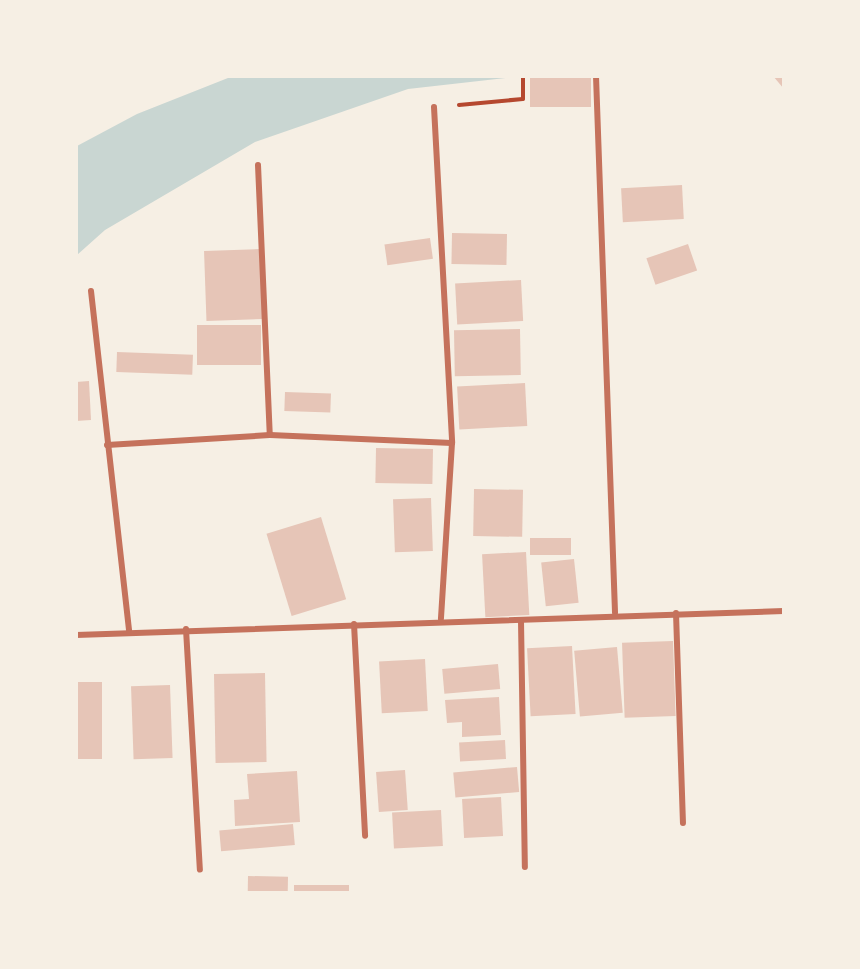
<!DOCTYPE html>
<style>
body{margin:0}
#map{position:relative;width:860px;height:969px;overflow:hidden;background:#f6efe4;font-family:"Noto Serif",serif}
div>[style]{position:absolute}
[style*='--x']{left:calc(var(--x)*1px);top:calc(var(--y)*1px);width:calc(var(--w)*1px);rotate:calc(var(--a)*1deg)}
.water>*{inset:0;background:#c9d6d2}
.building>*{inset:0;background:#e6c5b7;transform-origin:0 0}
.path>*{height:4px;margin:-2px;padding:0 2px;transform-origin:2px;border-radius:2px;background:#b5482f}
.minor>*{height:6px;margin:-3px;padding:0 3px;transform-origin:3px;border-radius:3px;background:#c5725c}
span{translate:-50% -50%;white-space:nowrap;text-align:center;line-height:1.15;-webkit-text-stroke:6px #f6efe4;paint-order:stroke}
.frame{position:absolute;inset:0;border:78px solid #f6efe4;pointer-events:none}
</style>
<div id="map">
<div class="water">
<div style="clip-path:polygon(233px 76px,515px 76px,515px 77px,408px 89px,255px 142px,105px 230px,77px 255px,77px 146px,137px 114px)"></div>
</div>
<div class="building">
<div style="left:530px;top:76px;width:61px;height:31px"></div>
<div style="clip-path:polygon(773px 76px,784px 76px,784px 89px)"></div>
<div style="left:682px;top:185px;width:34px;height:61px;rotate:87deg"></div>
<div style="left:452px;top:233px;width:55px;height:31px;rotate:1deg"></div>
<div style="left:430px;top:238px;width:21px;height:46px;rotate:82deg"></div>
<div style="left:688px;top:244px;width:28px;height:44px;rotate:71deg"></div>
<div style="left:260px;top:249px;width:70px;height:56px;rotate:88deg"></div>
<div style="left:521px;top:280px;width:41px;height:66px;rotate:87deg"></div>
<div style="left:197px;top:325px;width:64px;height:40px"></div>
<div style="left:520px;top:329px;width:46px;height:66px;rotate:89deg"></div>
<div style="left:117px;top:352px;width:76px;height:20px;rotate:2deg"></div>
<div style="clip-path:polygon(89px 381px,91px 420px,76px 421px,76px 382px)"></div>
<div style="left:525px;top:383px;width:43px;height:68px;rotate:87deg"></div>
<div style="left:285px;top:392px;width:46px;height:19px;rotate:2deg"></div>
<div style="left:376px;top:448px;width:57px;height:35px;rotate:1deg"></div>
<div style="left:474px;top:489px;width:49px;height:47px;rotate:1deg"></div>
<div style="left:431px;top:498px;width:53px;height:38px;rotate:88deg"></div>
<div style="left:321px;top:517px;width:86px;height:57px;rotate:73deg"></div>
<div style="left:530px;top:538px;width:41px;height:17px"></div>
<div style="left:526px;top:552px;width:63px;height:44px;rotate:87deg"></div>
<div style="left:574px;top:559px;width:44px;height:33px;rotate:84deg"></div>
<div style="left:673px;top:641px;width:75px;height:51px;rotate:88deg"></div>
<div style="left:572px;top:646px;width:68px;height:45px;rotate:87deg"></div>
<div style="left:617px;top:647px;width:66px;height:43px;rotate:85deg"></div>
<div style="left:425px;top:659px;width:52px;height:46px;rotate:87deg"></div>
<div style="left:498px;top:664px;width:25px;height:56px;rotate:85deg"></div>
<div style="left:265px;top:673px;width:89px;height:51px;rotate:89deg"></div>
<div style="left:76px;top:682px;width:26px;height:77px"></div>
<div style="left:170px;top:685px;width:73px;height:39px;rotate:88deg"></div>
<div style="clip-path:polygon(499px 697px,501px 735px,462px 737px,462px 722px,447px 723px,445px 700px)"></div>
<div style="left:505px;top:740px;width:19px;height:46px;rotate:87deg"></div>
<div style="left:517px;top:767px;width:25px;height:64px;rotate:85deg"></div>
<div style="left:405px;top:770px;width:40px;height:29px;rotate:86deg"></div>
<div style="clip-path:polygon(297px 771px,300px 822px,235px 826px,234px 800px,249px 799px,247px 774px)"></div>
<div style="left:501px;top:797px;width:39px;height:39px;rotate:87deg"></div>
<div style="left:441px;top:810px;width:36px;height:49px;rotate:87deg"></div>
<div style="left:293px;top:824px;width:21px;height:74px;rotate:85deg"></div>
<div style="left:248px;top:876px;width:40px;height:16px;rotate:1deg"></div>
<div style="left:294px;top:885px;width:55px;height:7px"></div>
</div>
<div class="path">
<div style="--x:459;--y:105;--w:64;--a:-5.4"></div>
<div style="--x:523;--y:99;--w:23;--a:-90"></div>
</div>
<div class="minor">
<div style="--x:596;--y:76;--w:537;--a:87.97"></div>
<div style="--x:434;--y:107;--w:336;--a:86.9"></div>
<div style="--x:452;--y:443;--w:176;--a:93.6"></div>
<div style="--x:258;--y:165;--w:270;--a:87.5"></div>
<div style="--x:91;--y:291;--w:342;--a:83.6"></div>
<div style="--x:107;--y:445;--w:163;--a:-3.5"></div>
<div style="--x:270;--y:435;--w:182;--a:2.5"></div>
<div style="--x:676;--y:613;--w:210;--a:88.1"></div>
<div style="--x:521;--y:621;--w:246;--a:89.1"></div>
<div style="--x:354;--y:624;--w:212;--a:87"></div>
<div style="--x:186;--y:629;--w:241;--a:86.7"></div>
<div style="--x:76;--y:635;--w:708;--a:-1.94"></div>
</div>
<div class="frame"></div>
</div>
